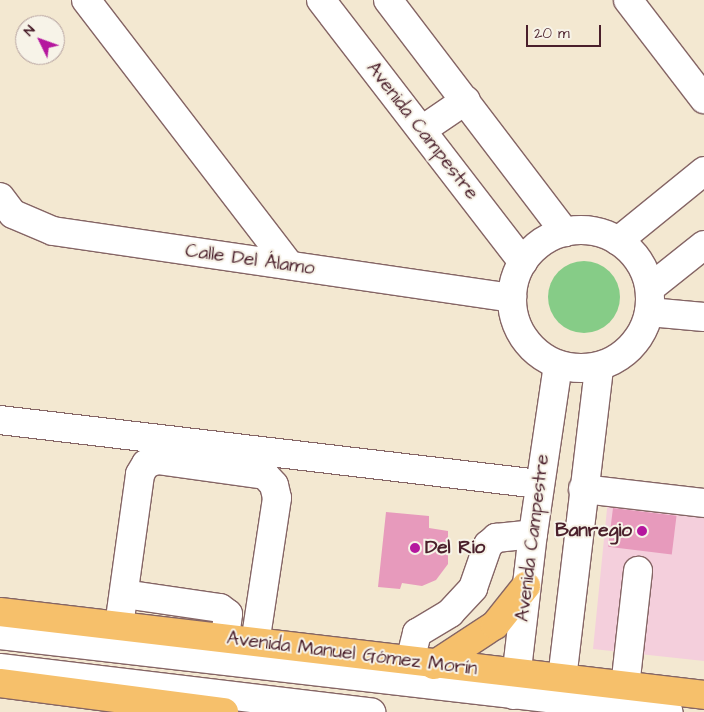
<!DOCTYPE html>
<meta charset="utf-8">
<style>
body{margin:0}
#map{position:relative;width:704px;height:712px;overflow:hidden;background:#f3e8d1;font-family:"Architects Daughter",sans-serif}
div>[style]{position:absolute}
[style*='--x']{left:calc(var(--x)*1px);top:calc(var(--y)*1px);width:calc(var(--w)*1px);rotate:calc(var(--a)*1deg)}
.built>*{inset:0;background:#f4cfdc}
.green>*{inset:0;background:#86cc87}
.round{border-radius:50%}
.building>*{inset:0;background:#e79abc;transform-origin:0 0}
.roads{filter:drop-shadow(1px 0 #856565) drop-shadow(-1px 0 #856565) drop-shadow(0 1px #856565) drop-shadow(0 -1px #856565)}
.minor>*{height:28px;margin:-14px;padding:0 14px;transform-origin:14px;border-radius:14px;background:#fff}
.minor>.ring{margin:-14px;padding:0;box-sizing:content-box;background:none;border:28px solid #fff;border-radius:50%}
.major>*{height:28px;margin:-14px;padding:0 14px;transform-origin:14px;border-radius:14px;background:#f6c06b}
.dots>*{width:14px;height:14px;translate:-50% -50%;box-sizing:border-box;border:2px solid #f7f3e8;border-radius:50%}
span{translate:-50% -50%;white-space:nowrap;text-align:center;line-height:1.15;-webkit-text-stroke:4px #f7f3e8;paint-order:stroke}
.street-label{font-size:19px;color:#4a1f2b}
.poi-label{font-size:19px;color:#4a1f2b;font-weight:700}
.right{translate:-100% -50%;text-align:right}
.left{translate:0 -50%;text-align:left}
.north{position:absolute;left:15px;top:15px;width:50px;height:50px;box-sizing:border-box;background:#f7f3e8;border:1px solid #b29e9c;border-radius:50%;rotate:312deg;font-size:14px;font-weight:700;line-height:20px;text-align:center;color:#4a1f2b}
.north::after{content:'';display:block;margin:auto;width:18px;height:22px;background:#b5179e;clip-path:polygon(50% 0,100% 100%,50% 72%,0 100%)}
.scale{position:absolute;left:526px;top:25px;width:75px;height:22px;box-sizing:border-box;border:2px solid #4a1f2b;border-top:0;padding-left:6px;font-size:15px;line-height:18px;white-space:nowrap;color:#4a1f2b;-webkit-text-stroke:4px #f7f3e8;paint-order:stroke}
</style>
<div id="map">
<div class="built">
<div style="clip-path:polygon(608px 499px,704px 510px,704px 661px,593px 649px)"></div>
</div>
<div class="green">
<div class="round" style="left:548px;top:261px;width:72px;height:72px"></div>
</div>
<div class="building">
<div style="left:613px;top:508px;width:64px;height:39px;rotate:7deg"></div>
<div style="clip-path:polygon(386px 512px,429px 516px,429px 528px,448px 531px,448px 564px,436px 580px,422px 586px,402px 583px,400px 589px,378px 587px)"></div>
</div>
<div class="roads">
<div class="minor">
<div style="--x:86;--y:0;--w:334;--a:52.5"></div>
<div style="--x:321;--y:0;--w:331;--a:52.4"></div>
<div style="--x:388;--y:0;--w:292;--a:52.7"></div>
<div style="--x:628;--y:0;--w:125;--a:52.5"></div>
<div style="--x:422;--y:130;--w:53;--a:-34.3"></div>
<div style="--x:0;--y:197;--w:21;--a:53"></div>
<div style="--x:13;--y:214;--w:43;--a:23"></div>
<div style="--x:53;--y:231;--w:464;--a:8.3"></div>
<div class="ring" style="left:512px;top:230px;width:110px;height:110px"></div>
<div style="--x:618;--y:241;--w:111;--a:-39.1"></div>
<div style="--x:650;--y:288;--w:69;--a:-38.5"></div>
<div style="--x:649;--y:312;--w:55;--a:5.2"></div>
<div style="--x:0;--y:420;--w:543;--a:6.77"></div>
<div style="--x:583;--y:489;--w:122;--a:6.6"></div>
<div style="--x:124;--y:594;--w:97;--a:8.3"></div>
<div style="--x:220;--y:608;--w:10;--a:37"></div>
<div style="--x:228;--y:614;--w:25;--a:97"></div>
<div style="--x:119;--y:626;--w:153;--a:-82.1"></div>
<div style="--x:140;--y:474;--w:12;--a:-59"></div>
<div style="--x:146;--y:464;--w:12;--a:-20"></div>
<div style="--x:157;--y:460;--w:109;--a:7.9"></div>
<div style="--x:265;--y:475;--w:13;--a:48"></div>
<div style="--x:274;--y:485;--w:13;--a:77"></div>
<div style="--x:277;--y:498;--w:147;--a:98.6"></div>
<div style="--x:0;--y:635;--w:673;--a:6.57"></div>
<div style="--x:410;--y:661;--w:29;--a:-76"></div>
<div style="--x:417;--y:633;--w:39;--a:-31"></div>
<div style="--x:450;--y:613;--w:34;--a:-47"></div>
<div style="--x:473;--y:588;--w:46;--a:-70.8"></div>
<div style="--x:488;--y:545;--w:11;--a:-41"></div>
<div style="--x:496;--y:538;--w:37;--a:-6"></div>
<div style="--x:0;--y:668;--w:374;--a:6.8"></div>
<div style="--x:562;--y:679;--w:314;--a:-83.2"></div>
<div style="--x:625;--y:687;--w:117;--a:-83.6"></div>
<div style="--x:514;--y:695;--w:162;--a:-83.3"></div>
<div style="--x:533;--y:534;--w:171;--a:-81.6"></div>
</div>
<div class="major">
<div style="--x:0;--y:612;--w:709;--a:6.72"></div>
<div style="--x:434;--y:665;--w:73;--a:-33.3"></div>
<div style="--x:495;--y:625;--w:50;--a:-51.5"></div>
<div style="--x:0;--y:683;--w:226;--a:7.4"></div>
</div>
</div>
<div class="dots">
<div style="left:642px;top:531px;background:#b5179e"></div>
<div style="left:415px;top:548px;background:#b5179e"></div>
</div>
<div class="street-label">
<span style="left:422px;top:131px;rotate:52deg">Avenida Campestre</span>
<span style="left:250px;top:260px;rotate:8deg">Calle Del Álamo</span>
<span style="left:533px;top:538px;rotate:-83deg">Avenida Campestre</span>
<span style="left:352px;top:654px;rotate:7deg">Avenida Manuel Gómez Morín</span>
</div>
<div class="poi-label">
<span class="right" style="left:632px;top:531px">Banregio</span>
<span class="left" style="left:425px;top:548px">Del Rio</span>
</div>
<div class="north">N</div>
<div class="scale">20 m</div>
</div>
